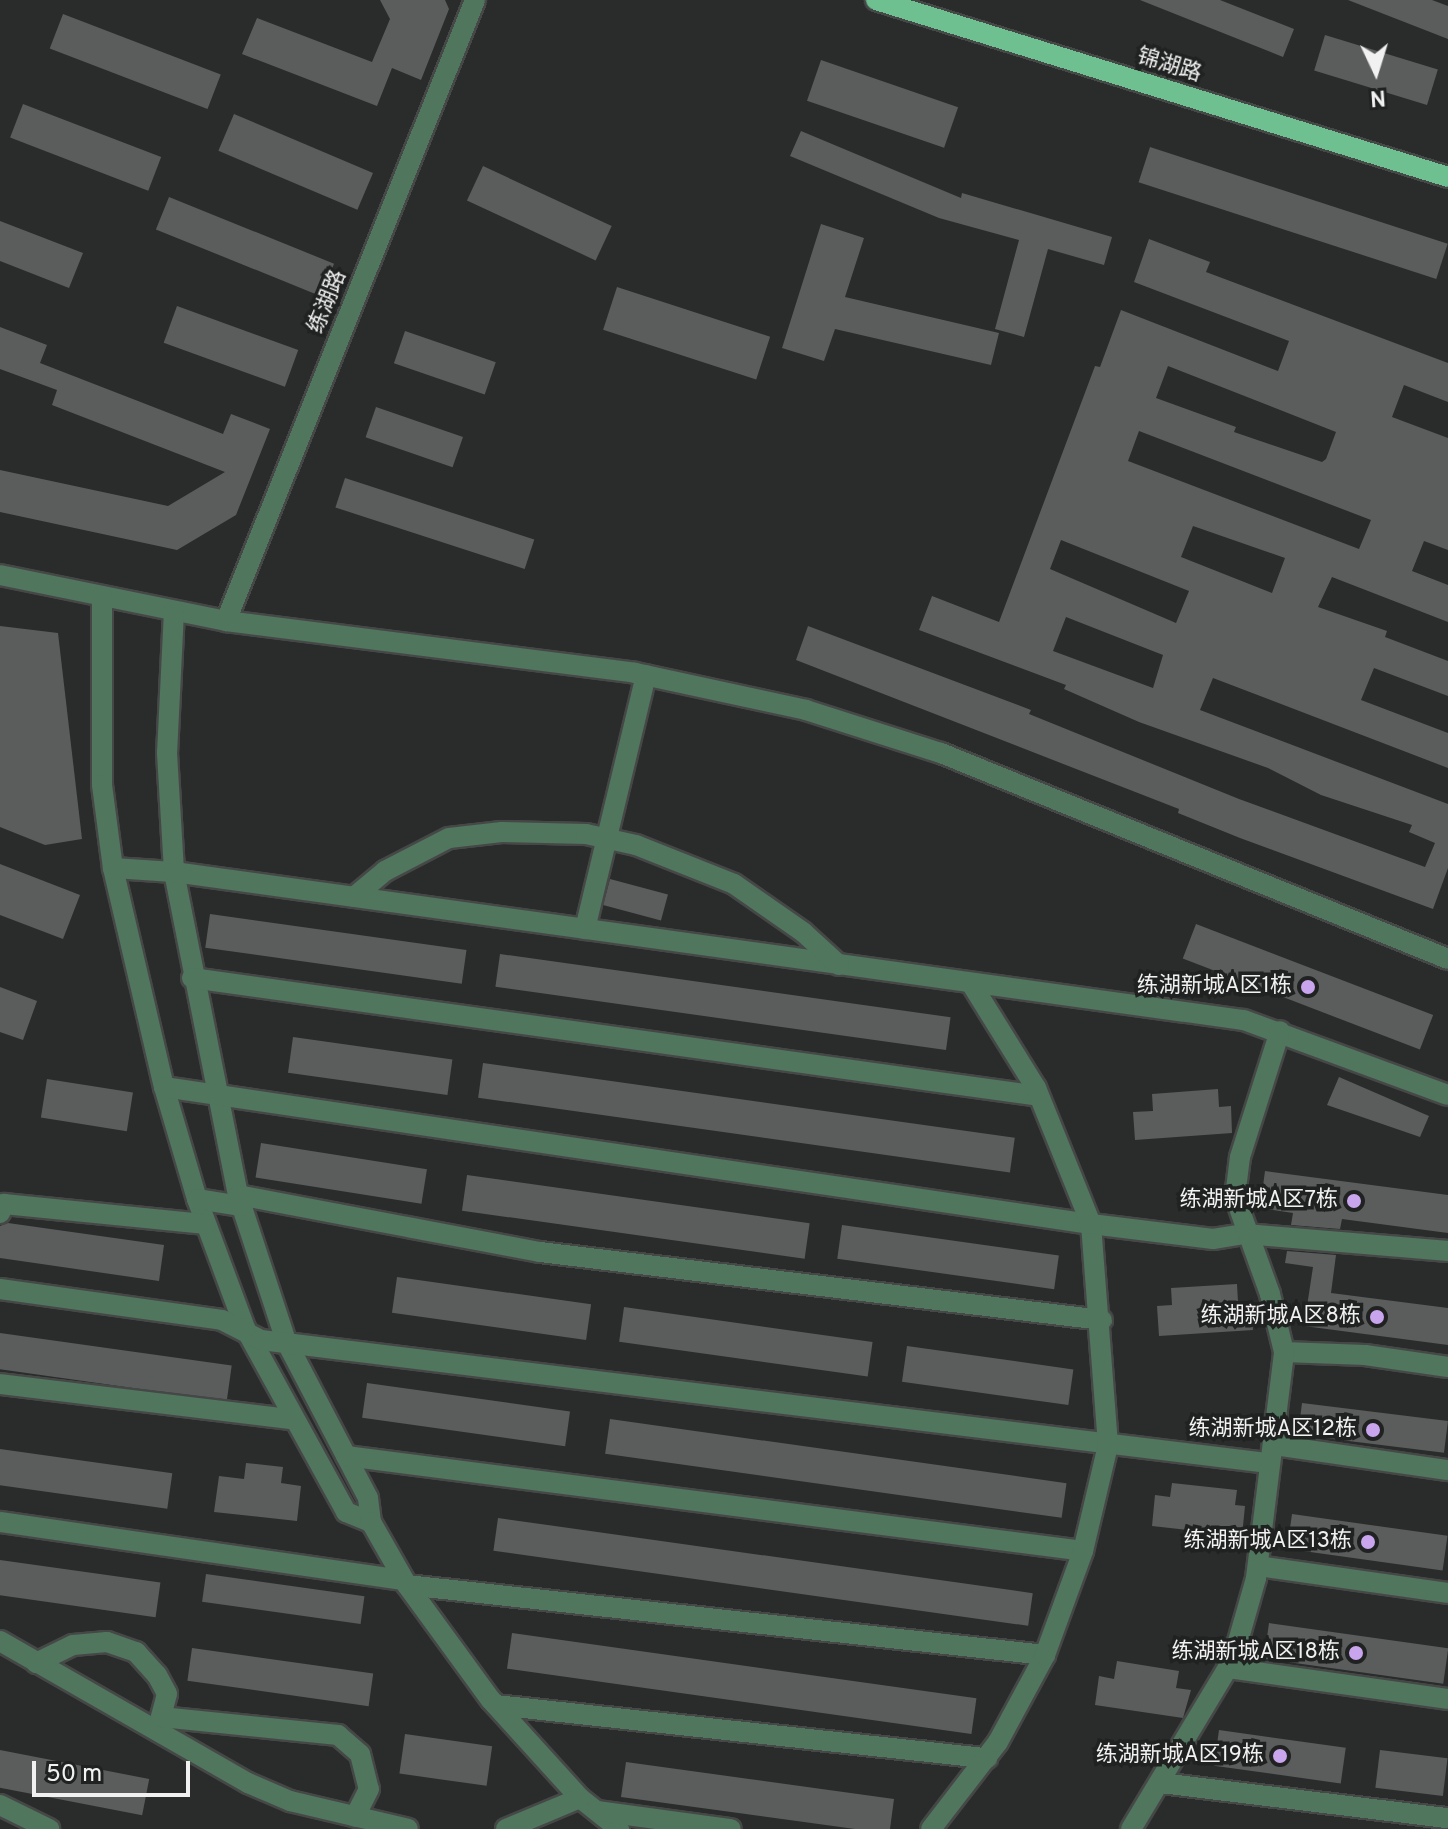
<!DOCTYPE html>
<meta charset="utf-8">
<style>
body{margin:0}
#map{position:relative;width:1448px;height:1829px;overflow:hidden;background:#2a2c2b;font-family:Overpass,"Noto Sans SC",sans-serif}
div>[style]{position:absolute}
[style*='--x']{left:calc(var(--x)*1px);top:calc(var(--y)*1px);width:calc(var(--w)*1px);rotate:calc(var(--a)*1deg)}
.building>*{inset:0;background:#5a5d5b;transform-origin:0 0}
.roads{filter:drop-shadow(2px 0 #464847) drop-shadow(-2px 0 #464847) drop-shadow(0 2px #464847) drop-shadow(0 -2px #464847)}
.minor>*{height:20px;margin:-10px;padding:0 10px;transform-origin:10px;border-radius:10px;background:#50765e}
.major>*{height:20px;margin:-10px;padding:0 10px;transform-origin:10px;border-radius:10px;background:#6ec090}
.dots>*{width:22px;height:22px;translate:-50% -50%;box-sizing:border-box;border:4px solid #202221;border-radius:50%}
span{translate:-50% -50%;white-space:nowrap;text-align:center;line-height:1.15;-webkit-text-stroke:7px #202221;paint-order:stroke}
.street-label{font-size:22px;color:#f0f1f0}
.poi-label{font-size:22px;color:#f0f1f0}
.right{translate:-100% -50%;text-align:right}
.north{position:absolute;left:1336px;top:32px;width:80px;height:80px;-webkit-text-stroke:6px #202221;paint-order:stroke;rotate:176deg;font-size:22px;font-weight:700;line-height:32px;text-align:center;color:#f0f1f0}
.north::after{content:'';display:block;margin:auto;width:28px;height:36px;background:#f0f1f0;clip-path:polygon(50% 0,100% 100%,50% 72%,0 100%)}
.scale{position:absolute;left:32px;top:1761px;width:158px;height:36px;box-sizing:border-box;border:4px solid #f0f1f0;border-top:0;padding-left:10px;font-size:24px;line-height:28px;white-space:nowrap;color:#f0f1f0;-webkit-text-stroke:6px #202221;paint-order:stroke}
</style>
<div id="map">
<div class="building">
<div style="clip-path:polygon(380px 0,445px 0,449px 9px,421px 80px,392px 68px,377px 106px,242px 54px,257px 18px,372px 62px,390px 19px)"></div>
<div style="clip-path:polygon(1140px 0,1220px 0,1294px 29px,1283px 57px)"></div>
<div style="clip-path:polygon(1348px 0,1432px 0,1448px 6px,1448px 39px)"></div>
<div style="left:63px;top:14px;width:169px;height:37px;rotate:21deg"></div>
<div style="left:1325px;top:35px;width:118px;height:37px;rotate:17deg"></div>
<div style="left:821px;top:60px;width:145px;height:43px;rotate:19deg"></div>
<div style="left:23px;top:104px;width:148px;height:36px;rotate:21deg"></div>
<div style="left:234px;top:114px;width:151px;height:40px;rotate:23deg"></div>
<div style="clip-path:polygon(801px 131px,961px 198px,962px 193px,1112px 237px,1104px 265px,1048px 249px,1024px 337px,995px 329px,1019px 240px,939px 218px,790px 156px)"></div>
<div style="left:1150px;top:147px;width:313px;height:37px;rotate:18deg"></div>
<div style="left:483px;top:166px;width:142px;height:38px;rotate:25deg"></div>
<div style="left:169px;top:197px;width:178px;height:35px;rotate:22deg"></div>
<div style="clip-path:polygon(0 221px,83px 253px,69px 288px,0 261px)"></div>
<div style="clip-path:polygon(821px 224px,864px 238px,845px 297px,999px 333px,991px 365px,835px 329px,824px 361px,782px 348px)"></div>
<div style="clip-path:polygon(evenodd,1149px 239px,1210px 262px,1206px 272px,1448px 363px,1448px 402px,1404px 385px,1392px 417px,1448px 438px,1448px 550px,1424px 541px,1412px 571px,1448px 585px,1448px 622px,1332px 577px,1318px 607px,1387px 631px,1385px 637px,1448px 661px,1448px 696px,1374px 668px,1361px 700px,1448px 733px,1448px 768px,1213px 678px,1200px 710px,1448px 804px,1448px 868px,1433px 909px,1240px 838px,1178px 813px,1179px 809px,796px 660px,808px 626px,1031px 710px,1029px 714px,1239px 799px,1425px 867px,1435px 843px,1409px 832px,1412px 825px,1321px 795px,1268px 768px,1139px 722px,1064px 689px,1066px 685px,919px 630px,932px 596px,999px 622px,1095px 366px,1100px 367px,1121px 310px,1278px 371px,1289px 341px,1134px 282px,1149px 239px,1168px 366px,1336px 432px,1326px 459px,1322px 462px,1234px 432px,1236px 427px,1156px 398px,1168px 366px,1149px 239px,1139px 431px,1371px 520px,1359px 549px,1128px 461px,1139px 431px,1149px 239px,1193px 526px,1285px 558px,1272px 593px,1181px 557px,1193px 526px,1149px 239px,1061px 540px,1189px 591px,1176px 623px,1050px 569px,1061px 540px,1149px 239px,1066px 617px,1163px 655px,1153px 688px,1053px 651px,1066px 617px)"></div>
<div style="left:617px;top:287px;width:161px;height:45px;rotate:18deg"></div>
<div style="left:177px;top:306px;width:129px;height:39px;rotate:20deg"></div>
<div style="clip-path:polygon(0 327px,47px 345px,40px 363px,223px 434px,231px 414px,270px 429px,236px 515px,177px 550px,0 512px,0 470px,168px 506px,225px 472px,52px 405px,57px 390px,0 369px)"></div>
<div style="left:405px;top:331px;width:96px;height:34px;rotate:19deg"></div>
<div style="left:376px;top:407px;width:92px;height:32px;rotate:19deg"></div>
<div style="left:345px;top:478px;width:199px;height:31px;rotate:18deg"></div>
<div style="clip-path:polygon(0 626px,58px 633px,82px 839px,45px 845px,0 827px)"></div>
<div style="clip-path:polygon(0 864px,80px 895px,63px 939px,0 915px)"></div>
<div style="left:610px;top:879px;width:60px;height:27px;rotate:15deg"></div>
<div style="left:210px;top:914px;width:259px;height:34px;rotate:8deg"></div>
<div style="left:1196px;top:924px;width:254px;height:37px;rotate:21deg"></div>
<div style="left:500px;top:954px;width:455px;height:33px;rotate:8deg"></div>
<div style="clip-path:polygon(0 987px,37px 1001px,23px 1040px,0 1032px)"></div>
<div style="left:293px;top:1037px;width:161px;height:36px;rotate:8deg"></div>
<div style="left:483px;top:1063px;width:537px;height:35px;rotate:8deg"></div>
<div style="clip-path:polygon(1339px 1077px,1429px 1116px,1420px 1137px,1327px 1105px)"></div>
<div style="left:47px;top:1079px;width:87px;height:39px;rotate:9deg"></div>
<div style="clip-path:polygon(1218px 1089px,1219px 1107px,1231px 1106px,1232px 1133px,1135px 1140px,1133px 1112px,1153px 1111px,1152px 1094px)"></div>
<div style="left:261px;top:1143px;width:168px;height:35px;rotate:9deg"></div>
<div style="clip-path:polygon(1265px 1171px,1448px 1195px,1448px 1233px,1342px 1219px,1340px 1229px,1291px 1225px,1293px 1213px,1260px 1208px)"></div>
<div style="left:467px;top:1175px;width:346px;height:36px;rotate:8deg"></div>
<div style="clip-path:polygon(8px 1223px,164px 1245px,159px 1281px,0 1258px,0 1226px)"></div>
<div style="left:842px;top:1225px;width:219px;height:34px;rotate:8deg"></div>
<div style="clip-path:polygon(1287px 1251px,1336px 1255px,1331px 1293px,1448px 1308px,1448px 1345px,1304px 1326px,1313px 1267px,1285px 1263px)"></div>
<div style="left:397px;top:1277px;width:196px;height:36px;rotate:8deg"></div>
<div style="clip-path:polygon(1237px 1284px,1238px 1302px,1251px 1301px,1253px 1330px,1159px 1336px,1157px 1306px,1172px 1305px,1171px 1288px)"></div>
<div style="left:624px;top:1307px;width:251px;height:35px;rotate:8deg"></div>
<div style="left:0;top:1333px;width:234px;height:36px;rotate:8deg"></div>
<div style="left:907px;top:1346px;width:168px;height:36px;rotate:8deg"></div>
<div style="left:367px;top:1383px;width:205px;height:35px;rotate:8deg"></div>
<div style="left:1302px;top:1403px;width:147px;height:32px;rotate:7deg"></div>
<div style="left:610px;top:1419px;width:461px;height:35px;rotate:8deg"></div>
<div style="left:0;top:1449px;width:174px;height:36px;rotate:8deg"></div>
<div style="clip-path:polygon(246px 1463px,283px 1467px,281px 1483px,301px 1486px,297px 1521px,214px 1512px,219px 1476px,244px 1479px)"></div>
<div style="clip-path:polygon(1172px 1483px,1237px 1490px,1235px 1505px,1245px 1506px,1242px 1536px,1152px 1526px,1155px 1495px,1170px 1497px)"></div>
<div style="left:1292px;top:1514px;width:157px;height:35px;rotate:8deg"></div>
<div style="left:498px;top:1518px;width:540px;height:33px;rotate:8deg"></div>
<div style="left:0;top:1560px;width:162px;height:35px;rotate:8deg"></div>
<div style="left:206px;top:1574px;width:160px;height:28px;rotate:8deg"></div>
<div style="left:1269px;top:1623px;width:181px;height:36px;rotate:8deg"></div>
<div style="left:512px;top:1633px;width:469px;height:36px;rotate:8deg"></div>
<div style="left:192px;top:1648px;width:183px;height:33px;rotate:8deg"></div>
<div style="clip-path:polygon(1117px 1661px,1179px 1671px,1176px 1688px,1191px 1690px,1183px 1718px,1095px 1705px,1099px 1676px,1114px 1679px)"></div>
<div style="left:1219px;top:1730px;width:128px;height:36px;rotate:8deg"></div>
<div style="left:405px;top:1734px;width:88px;height:40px;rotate:8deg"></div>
<div style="left:0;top:1750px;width:152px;height:37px;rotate:11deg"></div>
<div style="left:1380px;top:1750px;width:68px;height:38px;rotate:7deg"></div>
<div style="clip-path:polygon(626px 1762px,894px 1799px,890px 1829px,855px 1829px,621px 1797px)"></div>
</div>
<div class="roads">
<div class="minor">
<div style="--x:0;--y:575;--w:231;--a:11.5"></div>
<div style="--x:226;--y:621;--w:412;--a:7.2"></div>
<div style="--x:635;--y:673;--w:175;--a:12.2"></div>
<div style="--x:806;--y:710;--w:142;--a:17.7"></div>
<div style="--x:941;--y:753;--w:547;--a:22.11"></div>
<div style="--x:102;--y:596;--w:189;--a:90"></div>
<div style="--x:102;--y:785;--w:84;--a:82.5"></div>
<div style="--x:113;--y:868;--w:225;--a:76.9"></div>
<div style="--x:164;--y:1087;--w:117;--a:73.6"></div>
<div style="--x:197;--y:1199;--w:138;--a:69.6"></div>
<div style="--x:245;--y:1328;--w:210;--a:61.2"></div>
<div style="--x:346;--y:1512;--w:27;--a:22"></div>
<div style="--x:174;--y:611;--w:142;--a:92.8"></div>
<div style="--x:167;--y:753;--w:119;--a:86.6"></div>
<div style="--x:174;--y:872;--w:329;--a:78.8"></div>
<div style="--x:238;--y:1195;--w:154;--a:71.8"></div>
<div style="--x:286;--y:1341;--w:177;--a:62.4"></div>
<div style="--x:368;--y:1498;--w:24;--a:83"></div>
<div style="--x:371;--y:1522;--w:73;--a:60.3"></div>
<div style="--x:407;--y:1585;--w:142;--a:53.9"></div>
<div style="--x:491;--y:1700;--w:132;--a:47.8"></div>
<div style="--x:580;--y:1798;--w:50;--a:38.5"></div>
<div style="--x:226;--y:621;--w:669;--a:-68.15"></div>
<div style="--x:113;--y:868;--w:61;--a:3.8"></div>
<div style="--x:174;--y:872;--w:1080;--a:7.88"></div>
<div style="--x:1244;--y:1020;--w:217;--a:20.2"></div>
<div style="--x:354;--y:897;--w:40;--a:-40"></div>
<div style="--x:385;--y:871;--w:72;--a:-27.3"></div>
<div style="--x:449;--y:838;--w:53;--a:-6.5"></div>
<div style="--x:502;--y:832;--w:84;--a:1.4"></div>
<div style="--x:586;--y:834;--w:51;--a:12.4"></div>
<div style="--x:636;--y:845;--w:105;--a:21.7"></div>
<div style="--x:734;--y:884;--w:84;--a:34.8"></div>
<div style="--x:803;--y:932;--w:49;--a:42.5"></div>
<div style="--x:585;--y:929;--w:261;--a:-76.5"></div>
<div style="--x:192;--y:978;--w:855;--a:7.93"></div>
<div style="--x:164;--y:1087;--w:937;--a:8.41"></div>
<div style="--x:1091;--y:1224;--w:123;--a:7"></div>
<div style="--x:1213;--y:1239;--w:32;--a:-9"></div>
<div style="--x:1245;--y:1234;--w:204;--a:4.8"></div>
<div style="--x:238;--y:1195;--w:307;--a:10.7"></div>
<div style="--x:540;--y:1252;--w:566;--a:6.9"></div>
<div style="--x:197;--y:1199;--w:45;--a:9"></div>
<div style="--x:0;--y:1213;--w:10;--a:-66"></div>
<div style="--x:4;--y:1204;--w:203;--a:5.7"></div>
<div style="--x:0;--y:1289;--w:224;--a:7.9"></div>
<div style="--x:222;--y:1320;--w:44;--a:27.1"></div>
<div style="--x:261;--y:1340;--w:1013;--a:6.97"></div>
<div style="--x:1284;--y:1352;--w:81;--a:2.1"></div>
<div style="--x:1365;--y:1355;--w:84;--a:8.2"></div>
<div style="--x:0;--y:1384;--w:293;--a:6.9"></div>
<div style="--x:1274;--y:1445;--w:176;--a:8.2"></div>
<div style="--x:346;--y:1456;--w:743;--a:7.34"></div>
<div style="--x:0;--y:1522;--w:408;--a:8.2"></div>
<div style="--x:1258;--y:1566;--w:192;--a:8.1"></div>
<div style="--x:407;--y:1585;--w:642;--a:6.26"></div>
<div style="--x:0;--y:1641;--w:286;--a:29.8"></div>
<div style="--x:248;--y:1783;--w:46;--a:23.2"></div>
<div style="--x:290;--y:1801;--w:121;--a:13.3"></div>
<div style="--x:36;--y:1663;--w:41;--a:-25.9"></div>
<div style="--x:73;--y:1645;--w:34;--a:-5"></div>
<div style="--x:107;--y:1642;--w:31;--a:19"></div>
<div style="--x:136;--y:1652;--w:31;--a:48"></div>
<div style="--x:157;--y:1675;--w:21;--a:62"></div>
<div style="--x:167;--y:1694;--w:24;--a:105"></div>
<div style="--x:161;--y:1717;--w:178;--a:5.8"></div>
<div style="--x:338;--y:1735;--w:29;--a:41"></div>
<div style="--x:360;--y:1754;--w:36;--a:76"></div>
<div style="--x:369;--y:1789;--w:31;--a:117"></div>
<div style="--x:1228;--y:1668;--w:222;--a:8"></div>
<div style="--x:496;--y:1705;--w:494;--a:6.2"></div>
<div style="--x:1161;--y:1783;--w:289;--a:7"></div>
<div style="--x:0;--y:1805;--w:55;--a:26.1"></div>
<div style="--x:597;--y:1811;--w:135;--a:7.7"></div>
<div style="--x:506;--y:1829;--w:80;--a:-22.7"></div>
<div style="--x:931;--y:1829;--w:110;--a:-52.4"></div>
<div style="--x:998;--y:1742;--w:99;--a:-61.6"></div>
<div style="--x:1045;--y:1655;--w:111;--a:-69.9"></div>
<div style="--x:1083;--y:1551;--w:109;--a:-76.7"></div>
<div style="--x:1108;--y:1445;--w:222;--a:-94.4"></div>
<div style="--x:1091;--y:1224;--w:147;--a:-112"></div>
<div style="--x:1036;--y:1088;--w:123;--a:-121.8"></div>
<div style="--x:1131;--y:1829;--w:198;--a:-59"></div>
<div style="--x:1233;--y:1659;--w:84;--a:-74.1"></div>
<div style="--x:1256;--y:1578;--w:228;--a:-82.9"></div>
<div style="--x:1284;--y:1352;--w:60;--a:-103.6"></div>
<div style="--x:1270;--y:1294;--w:103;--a:-109.8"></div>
<div style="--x:1235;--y:1197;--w:40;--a:-82.9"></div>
<div style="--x:1240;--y:1157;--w:132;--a:-72.4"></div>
</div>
<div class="major">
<div style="--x:876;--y:0;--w:599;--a:17.19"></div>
</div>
</div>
<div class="dots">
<div style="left:1308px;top:987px;background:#c9a5ee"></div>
<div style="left:1354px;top:1201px;background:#c9a5ee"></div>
<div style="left:1377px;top:1317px;background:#c9a5ee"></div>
<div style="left:1373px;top:1430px;background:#c9a5ee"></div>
<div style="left:1368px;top:1542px;background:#c9a5ee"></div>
<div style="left:1356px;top:1653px;background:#c9a5ee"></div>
<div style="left:1280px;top:1756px;background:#c9a5ee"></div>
</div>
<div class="street-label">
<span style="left:1169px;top:66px;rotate:17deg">锦湖路</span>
<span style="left:328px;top:302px;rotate:-68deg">练湖路</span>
</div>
<div class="poi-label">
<span class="right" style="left:1292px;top:987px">练湖新城A区1栋</span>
<span class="right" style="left:1338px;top:1201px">练湖新城A区7栋</span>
<span class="right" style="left:1361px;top:1317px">练湖新城A区8栋</span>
<span class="right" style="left:1357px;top:1430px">练湖新城A区12栋</span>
<span class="right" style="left:1352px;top:1542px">练湖新城A区13栋</span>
<span class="right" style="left:1340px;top:1653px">练湖新城A区18栋</span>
<span class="right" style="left:1264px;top:1756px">练湖新城A区19栋</span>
</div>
<div class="north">N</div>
<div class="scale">50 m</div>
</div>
